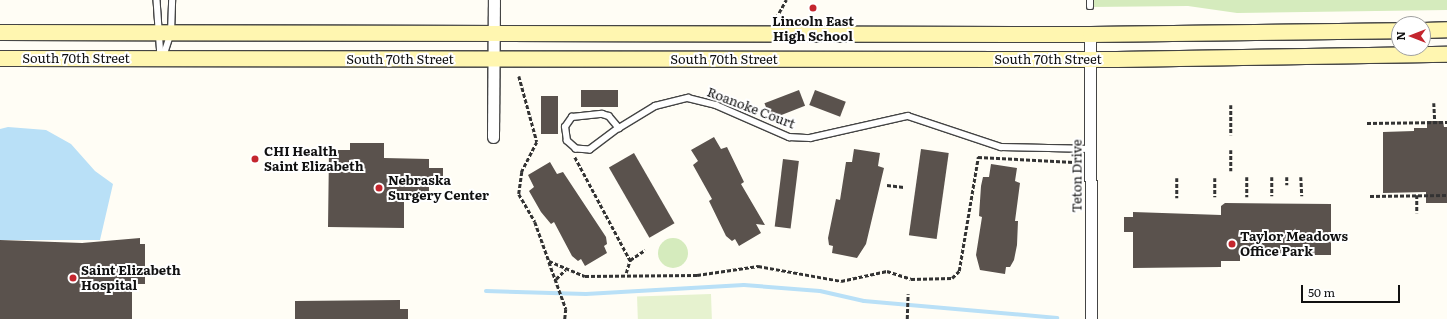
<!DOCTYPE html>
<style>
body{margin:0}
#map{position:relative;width:1447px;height:319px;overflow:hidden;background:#fffdf5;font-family:Literata,serif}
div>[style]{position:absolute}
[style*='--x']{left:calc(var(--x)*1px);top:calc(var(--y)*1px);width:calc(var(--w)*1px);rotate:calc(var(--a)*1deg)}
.green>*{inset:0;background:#d5ebbd}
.round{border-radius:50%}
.pitch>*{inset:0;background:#e6f2cf;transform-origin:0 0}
.water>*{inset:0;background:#b9e0f7}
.stream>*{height:4px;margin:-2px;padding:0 2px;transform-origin:2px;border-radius:2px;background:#b9e0f7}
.building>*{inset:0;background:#5a524d;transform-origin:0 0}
.path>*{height:2.5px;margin-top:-1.25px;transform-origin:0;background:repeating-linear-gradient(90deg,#333 0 4px,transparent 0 6px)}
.roads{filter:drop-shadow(1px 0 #444) drop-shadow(-1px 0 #444) drop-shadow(0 1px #444) drop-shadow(0 -1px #444)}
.service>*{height:5.5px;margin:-2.75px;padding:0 2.75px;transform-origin:2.75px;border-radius:2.75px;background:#fff}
.minor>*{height:11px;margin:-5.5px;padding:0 5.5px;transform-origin:5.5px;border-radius:5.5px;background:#fff}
.secondary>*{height:15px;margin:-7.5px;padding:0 7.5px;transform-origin:7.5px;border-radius:7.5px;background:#fff6b0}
.dots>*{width:11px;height:11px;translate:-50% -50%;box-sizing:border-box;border:2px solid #fff;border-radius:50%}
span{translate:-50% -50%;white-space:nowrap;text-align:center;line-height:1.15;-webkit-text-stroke:4px #fff;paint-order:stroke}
.poi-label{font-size:13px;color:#111;font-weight:700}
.left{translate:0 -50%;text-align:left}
.street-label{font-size:13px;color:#111}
.north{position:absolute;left:1391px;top:16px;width:40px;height:40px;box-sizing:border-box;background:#fff;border:1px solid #a0a0a0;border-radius:50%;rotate:270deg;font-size:11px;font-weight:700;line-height:16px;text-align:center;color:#111}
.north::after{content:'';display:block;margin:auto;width:14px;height:18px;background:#c4262e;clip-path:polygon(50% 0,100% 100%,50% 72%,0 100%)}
.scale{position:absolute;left:1301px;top:285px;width:99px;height:18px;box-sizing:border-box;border:2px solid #111;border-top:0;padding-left:5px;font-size:12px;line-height:14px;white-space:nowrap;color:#111;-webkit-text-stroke:3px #fff;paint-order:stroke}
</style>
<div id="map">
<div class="green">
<div style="clip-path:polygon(1090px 0,1447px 0,1447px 10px,1237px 13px,1188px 6px,1090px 7px)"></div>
<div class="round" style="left:658px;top:238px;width:30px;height:30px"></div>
</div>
<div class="pitch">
<div style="left:711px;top:294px;width:25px;height:74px;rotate:88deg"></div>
</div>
<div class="water">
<div style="clip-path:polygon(8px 127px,46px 130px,71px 144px,95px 171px,113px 184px,100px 240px,0 240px,0 129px)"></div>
</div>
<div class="stream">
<div style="--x:486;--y:291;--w:100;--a:1.7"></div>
<div style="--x:586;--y:294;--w:158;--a:-3.3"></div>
<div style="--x:744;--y:285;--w:76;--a:4.5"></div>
<div style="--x:820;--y:291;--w:45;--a:12.8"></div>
<div style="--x:864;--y:301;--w:194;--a:5"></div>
</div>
<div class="building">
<div style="left:581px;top:90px;width:37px;height:17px"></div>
<div style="left:799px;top:90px;width:17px;height:37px;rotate:69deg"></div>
<div style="left:815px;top:90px;width:33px;height:16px;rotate:21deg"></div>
<div style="left:541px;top:96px;width:17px;height:38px"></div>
<div style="clip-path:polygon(1427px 121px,1443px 121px,1444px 127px,1447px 127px,1447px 203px,1426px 203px,1426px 192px,1383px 193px,1383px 132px,1414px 131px,1414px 128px,1427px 128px)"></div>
<div style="clip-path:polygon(714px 137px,721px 149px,727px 147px,744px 182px,741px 184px,765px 225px,756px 224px,761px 233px,739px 246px,735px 239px,732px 241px,726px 236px,709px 201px,712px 199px,693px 165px,698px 161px,691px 150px)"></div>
<div style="clip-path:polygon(350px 143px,384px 143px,384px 158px,429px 159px,429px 168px,443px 168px,443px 183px,429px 183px,429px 193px,404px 193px,404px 228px,328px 227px,329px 150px,350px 150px)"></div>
<div style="clip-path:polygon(854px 149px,880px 153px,878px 166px,884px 168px,866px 244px,857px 258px,832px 253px,833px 246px,829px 245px,828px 238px,836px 199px,840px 200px,846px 162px,852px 162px)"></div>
<div style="left:921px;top:149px;width:28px;height:87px;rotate:8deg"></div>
<div style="left:634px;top:153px;width:81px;height:29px;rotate:60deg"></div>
<div style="left:783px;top:159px;width:16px;height:68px;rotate:7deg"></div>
<div style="clip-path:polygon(550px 162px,557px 174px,563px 172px,606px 237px,607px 244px,604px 246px,607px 253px,585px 266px,581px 259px,578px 261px,572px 256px,554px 222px,551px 224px,541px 212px,529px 191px,534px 187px,528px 175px)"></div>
<div style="clip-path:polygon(991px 164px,1017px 168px,1015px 181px,1020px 183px,1015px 221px,1018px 221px,1017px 245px,1014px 260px,1010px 267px,1006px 267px,1005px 274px,980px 270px,976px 255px,982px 217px,979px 216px,981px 186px,983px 177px,989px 177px)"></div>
<div style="clip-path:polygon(1225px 203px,1331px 204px,1331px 255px,1240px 255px,1240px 261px,1221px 261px,1221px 267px,1133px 268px,1133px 232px,1124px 232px,1124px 217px,1133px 217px,1133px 212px,1221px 215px,1221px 206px)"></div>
<div style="clip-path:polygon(140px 238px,140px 244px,145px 244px,145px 284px,132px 284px,132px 319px,0 319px,0 240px,82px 243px)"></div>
<div style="clip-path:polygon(400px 300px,400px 309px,408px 309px,408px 319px,295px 319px,295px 301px)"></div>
</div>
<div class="path">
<div style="--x:776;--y:18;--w:21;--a:-61"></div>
<div style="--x:519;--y:76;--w:68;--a:74.7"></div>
<div style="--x:537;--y:142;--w:34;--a:117"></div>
<div style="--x:522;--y:172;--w:22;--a:98"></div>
<div style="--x:519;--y:194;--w:32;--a:60"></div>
<div style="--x:535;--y:222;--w:41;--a:70.3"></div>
<div style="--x:549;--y:261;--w:39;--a:23"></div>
<div style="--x:585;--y:276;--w:112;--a:-0.5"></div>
<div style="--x:697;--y:275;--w:62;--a:-8.4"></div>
<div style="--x:758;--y:266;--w:84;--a:10.2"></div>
<div style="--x:841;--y:281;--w:47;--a:-12.3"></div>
<div style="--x:887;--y:271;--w:25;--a:18"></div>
<div style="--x:911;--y:279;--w:41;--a:-1.4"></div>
<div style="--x:952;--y:278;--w:10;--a:-45"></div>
<div style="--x:959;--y:271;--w:116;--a:-80.5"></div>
<div style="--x:978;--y:157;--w:96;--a:3"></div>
<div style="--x:1434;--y:103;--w:19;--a:87"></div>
<div style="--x:1231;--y:105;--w:30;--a:90"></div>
<div style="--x:1367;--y:123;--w:80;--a:-0.7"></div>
<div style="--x:1231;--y:150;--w:21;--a:90"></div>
<div style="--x:575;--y:157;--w:117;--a:61.9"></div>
<div style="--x:1247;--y:177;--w:20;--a:90"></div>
<div style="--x:1272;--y:177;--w:19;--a:90"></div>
<div style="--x:1287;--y:177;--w:8;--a:90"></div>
<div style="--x:1301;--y:177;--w:19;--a:87"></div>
<div style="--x:1177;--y:178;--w:20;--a:90"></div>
<div style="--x:1215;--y:178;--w:19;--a:90"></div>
<div style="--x:887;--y:185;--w:17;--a:7"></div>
<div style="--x:1417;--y:195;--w:18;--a:90"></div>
<div style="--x:1370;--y:196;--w:77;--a:-0.7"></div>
<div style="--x:549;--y:262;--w:50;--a:70.1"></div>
<div style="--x:566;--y:309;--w:10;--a:96"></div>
<div style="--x:626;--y:273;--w:14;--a:-73"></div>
<div style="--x:630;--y:260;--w:18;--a:-34"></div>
<div style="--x:556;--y:279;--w:13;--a:-45"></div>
<div style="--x:907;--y:319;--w:25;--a:-88"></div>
</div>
<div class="roads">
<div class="service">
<div style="--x:157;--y:0;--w:57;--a:86"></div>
<div style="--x:1090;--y:7;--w:7;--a:-90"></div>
<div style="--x:163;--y:57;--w:25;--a:-72"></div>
<div style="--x:171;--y:33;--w:33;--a:-88"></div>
<div style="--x:602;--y:114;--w:7;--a:16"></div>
<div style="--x:609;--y:116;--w:16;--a:50"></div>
<div style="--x:619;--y:128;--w:36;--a:143"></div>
<div style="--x:590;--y:150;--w:14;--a:-176"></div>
<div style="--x:576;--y:149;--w:12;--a:-138"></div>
<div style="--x:567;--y:141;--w:14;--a:-98"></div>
<div style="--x:565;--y:127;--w:12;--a:-55"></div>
<div style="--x:572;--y:117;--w:30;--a:-6"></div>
<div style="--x:619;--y:128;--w:42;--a:-31.4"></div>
<div style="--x:655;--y:106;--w:34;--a:-14"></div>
<div style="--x:688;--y:98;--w:29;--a:14"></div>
<div style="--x:716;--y:105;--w:80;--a:23.7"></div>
<div style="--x:789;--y:137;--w:21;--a:3"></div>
<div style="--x:810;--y:138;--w:100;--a:-12.7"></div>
<div style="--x:908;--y:116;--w:98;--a:18.4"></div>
<div style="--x:1001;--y:147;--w:89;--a:1.3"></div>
</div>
<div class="minor">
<div style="--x:1090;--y:34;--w:285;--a:89.8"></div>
<div style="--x:493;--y:137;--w:137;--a:-89.6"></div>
</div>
<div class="secondary">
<div style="--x:1423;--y:30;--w:24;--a:-2"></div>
<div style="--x:0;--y:32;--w:1090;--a:0.11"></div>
<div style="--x:1090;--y:34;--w:309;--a:-0.7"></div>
<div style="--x:0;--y:58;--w:1116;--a:0.05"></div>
<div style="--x:1116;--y:59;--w:331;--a:-0.9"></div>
</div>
</div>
<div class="dots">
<div style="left:813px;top:8px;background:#c4262e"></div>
<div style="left:255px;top:159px;background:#c4262e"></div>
<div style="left:379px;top:188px;background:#c4262e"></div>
<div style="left:1232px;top:244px;background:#c4262e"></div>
<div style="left:73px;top:278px;background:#c4262e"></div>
</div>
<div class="poi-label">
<span style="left:813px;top:29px">Lincoln East<br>High School</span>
<span class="left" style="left:264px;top:159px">CHI Health<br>Saint Elizabeth</span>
<span class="left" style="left:388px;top:188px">Nebraska<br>Surgery Center</span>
<span class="left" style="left:1240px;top:244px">Taylor Meadows<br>Office Park</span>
<span class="left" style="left:81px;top:278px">Saint Elizabeth<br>Hospital</span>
</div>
<div class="street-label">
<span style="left:76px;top:58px">South 70th Street</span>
<span style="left:400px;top:59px">South 70th Street</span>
<span style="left:724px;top:59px">South 70th Street</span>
<span style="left:1048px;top:59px">South 70th Street</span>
<span style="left:751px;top:108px;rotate:21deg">Roanoke Court</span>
<span style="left:1077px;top:176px;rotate:-90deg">Teton Drive</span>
</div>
<div class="north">N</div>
<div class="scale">50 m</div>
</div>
